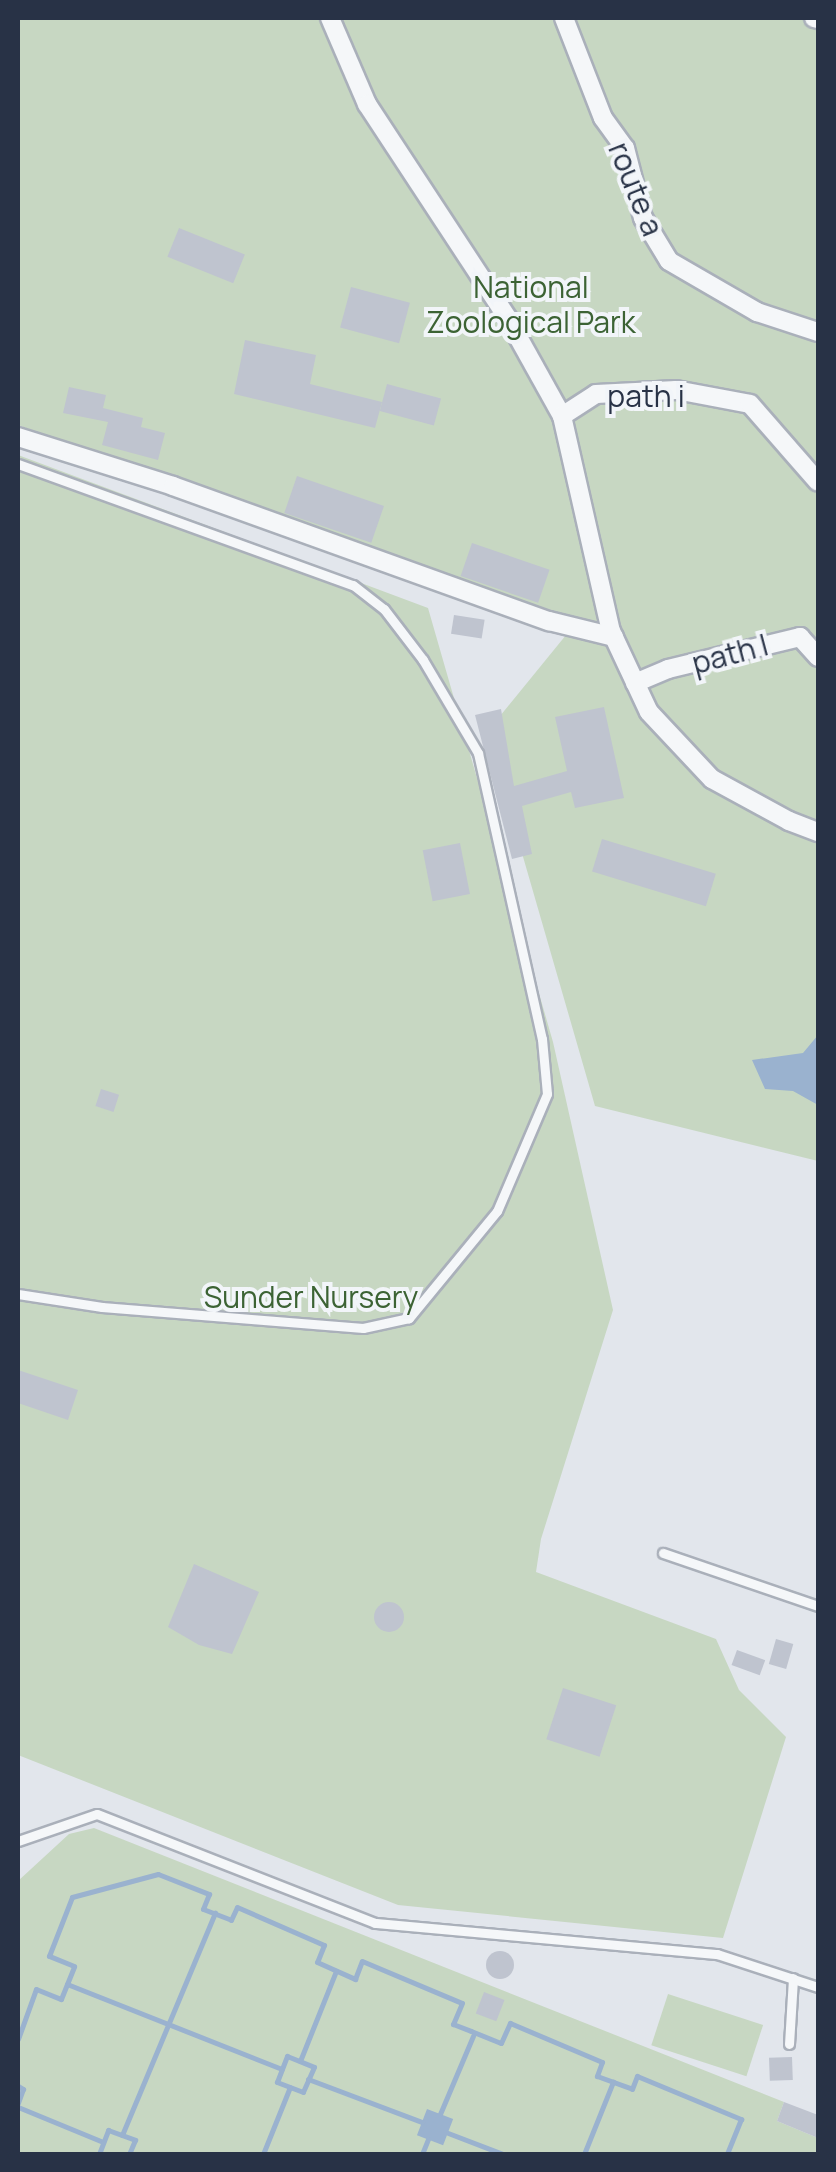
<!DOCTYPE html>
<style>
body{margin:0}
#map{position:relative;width:836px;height:2172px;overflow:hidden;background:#e2e6ec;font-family:Manrope,sans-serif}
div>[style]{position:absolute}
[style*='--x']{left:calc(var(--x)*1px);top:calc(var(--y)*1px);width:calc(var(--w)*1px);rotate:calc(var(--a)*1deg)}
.green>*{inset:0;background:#c7d7c2;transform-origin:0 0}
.water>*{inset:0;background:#9ab2cf;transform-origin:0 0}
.stream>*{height:5px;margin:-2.5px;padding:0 2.5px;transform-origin:2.5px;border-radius:2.5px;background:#9ab2cf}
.building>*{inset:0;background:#bfc4cf;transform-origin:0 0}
.round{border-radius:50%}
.roads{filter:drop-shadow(2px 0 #aab0ba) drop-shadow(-2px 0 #aab0ba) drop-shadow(0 2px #aab0ba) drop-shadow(0 -2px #aab0ba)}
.lane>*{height:9px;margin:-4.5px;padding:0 4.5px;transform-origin:4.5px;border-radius:4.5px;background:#f5f7f9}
.street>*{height:18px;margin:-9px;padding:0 9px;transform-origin:9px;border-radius:9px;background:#f5f7f9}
span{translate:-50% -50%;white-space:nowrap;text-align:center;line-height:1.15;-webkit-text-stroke:8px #f2f5f9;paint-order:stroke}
.street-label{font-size:30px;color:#283246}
.park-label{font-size:30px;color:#3c6334}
.frame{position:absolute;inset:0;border:20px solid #283246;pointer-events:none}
</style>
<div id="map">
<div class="green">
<div style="clip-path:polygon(18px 18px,818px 18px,818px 1161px,595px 1106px,487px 732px,575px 624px,18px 425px)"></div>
<div style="clip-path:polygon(18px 455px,428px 608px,553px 1042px,613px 1310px,541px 1539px,536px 1572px,716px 1639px,739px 1690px,786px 1737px,723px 1938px,398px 1905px,18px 1755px)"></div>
<div style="clip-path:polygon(94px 1828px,784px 2102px,777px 2121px,818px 2138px,818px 2154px,18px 2154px,18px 1881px,69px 1834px)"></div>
<div style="left:668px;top:1994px;width:100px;height:54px;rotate:18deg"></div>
</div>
<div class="water">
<div style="clip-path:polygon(818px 1035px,818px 1105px,793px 1091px,765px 1089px,752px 1060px,803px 1053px)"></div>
<div style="left:427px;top:2109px;width:28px;height:28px;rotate:21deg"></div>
</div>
<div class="stream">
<div style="--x:67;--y:1984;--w:231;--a:21.6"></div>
<div style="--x:18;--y:2039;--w:53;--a:-70.2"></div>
<div style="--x:36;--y:1989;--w:27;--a:22"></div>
<div style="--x:61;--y:1999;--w:35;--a:-68"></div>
<div style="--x:74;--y:1966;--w:27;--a:-158"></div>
<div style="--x:49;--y:1956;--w:63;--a:-68.7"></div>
<div style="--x:72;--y:1897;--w:89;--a:-15"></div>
<div style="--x:158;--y:1874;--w:55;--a:21.4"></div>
<div style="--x:209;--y:1894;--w:16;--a:112"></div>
<div style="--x:203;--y:1909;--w:30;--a:21"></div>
<div style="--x:231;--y:1920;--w:14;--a:-65"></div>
<div style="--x:237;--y:1907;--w:95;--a:23.6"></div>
<div style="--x:324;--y:1945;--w:18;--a:112"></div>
<div style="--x:317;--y:1962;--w:42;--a:24.1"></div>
<div style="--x:355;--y:1979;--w:19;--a:-69"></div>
<div style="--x:362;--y:1961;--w:108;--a:22.8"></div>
<div style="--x:462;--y:2003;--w:23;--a:113"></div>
<div style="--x:453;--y:2024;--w:19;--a:21"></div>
<div style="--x:471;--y:2031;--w:32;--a:22"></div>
<div style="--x:501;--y:2043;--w:22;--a:-66"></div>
<div style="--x:510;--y:2023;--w:100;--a:23"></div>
<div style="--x:602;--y:2062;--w:15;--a:110"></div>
<div style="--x:597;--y:2076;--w:37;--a:20"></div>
<div style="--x:632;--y:2089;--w:14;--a:-69"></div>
<div style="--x:637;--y:2076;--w:113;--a:22.5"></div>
<div style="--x:741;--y:2119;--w:38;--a:112"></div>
<div style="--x:287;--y:2056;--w:29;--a:22"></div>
<div style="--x:314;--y:2067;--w:27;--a:114"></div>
<div style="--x:303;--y:2092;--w:28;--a:-159"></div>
<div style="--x:277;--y:2082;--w:28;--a:-69"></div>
<div style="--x:300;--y:2061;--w:97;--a:-68.2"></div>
<div style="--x:308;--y:2079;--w:122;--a:20.7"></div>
<div style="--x:18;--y:2086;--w:6;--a:31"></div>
<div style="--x:23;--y:2089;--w:15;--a:110"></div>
<div style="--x:18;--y:2107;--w:92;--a:22.4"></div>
<div style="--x:440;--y:2114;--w:85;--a:-67.1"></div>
<div style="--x:448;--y:2133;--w:59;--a:20.9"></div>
<div style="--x:122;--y:2135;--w:241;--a:-67.3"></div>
<div style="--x:99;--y:2154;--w:26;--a:-69"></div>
<div style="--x:108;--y:2130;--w:29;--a:20"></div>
<div style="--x:135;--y:2140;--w:15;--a:113"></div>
<div style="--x:263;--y:2154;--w:72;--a:-68.1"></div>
<div style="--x:422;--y:2154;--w:16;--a:-68"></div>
<div style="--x:584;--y:2154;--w:78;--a:-68.1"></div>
</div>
<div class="building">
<div style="left:179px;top:228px;width:71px;height:31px;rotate:22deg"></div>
<div style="left:351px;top:287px;width:61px;height:42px;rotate:15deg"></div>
<div style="clip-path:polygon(245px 340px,316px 355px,310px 384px,382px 402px,375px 428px,234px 394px)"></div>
<div style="left:387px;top:384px;width:56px;height:28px;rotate:15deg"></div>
<div style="clip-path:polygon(69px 387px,106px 395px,103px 408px,143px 418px,141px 427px,165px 433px,158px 460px,102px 445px,108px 422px,63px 413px)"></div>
<div style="left:297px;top:476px;width:92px;height:39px;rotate:19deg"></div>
<div style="left:472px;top:543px;width:82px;height:35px;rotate:19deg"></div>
<div style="left:454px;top:615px;width:31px;height:19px;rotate:9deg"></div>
<div style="clip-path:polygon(604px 707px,624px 798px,575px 808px,571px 792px,522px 806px,532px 854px,512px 859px,475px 715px,501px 709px,514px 786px,567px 771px,555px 717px)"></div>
<div style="left:602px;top:839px;width:119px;height:34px;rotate:17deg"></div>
<div style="left:460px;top:843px;width:52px;height:38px;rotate:79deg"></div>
<div style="left:101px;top:1089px;width:19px;height:18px;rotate:18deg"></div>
<div style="clip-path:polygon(18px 1370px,78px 1390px,68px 1420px,18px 1403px)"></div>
<div style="clip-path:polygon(194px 1564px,259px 1592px,232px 1654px,199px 1645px,168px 1627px)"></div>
<div class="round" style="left:374px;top:1602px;width:30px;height:30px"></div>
<div style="left:776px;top:1639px;width:18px;height:26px;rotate:16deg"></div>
<div style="left:737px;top:1650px;width:30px;height:16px;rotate:20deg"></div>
<div style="left:563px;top:1688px;width:56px;height:54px;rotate:18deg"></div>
<div class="round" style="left:486px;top:1951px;width:28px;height:28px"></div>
<div style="left:484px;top:1992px;width:22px;height:23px;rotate:21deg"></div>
<div style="left:792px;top:2057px;width:23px;height:23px;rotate:88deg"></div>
<div style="clip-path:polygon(784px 2102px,818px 2115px,818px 2138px,777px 2121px)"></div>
</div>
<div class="roads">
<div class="lane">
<div style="--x:18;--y:464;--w:356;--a:19.9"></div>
<div style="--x:353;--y:585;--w:39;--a:38"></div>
<div style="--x:384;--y:609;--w:64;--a:52.6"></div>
<div style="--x:423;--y:660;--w:108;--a:59.4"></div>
<div style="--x:478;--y:753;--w:293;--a:77.4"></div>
<div style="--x:542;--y:1039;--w:55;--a:84.8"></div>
<div style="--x:547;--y:1094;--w:127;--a:113.1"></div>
<div style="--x:497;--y:1211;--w:139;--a:129.4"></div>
<div style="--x:409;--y:1318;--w:47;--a:167.7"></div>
<div style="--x:363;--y:1328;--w:262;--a:-175.4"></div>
<div style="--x:102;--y:1307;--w:85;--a:-171.2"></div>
<div style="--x:663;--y:1553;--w:164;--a:18.9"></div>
<div style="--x:18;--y:1841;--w:83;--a:-18.9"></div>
<div style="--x:97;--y:1814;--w:299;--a:21.4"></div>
<div style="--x:375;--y:1923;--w:343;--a:5.2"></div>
<div style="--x:717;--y:1954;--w:106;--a:18.1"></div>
<div style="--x:789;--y:2044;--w:66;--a:-86.5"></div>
</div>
<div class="street">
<div style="--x:330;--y:18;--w:94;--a:66.7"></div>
<div style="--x:367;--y:104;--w:257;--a:56.7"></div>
<div style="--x:508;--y:319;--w:111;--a:60.9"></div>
<div style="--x:562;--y:416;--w:221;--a:77.2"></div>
<div style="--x:611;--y:631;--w:89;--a:64.9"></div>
<div style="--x:649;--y:712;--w:92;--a:46.8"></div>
<div style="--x:712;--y:779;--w:88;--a:28.6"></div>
<div style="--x:789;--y:821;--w:31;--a:21"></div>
<div style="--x:564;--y:18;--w:107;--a:68.7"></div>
<div style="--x:603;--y:118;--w:37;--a:54"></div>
<div style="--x:625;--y:148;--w:72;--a:75.6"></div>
<div style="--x:643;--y:218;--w:50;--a:58.8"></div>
<div style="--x:669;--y:261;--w:102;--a:30.1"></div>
<div style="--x:757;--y:312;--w:64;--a:18.2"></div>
<div style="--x:814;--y:18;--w:4;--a:14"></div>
<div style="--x:562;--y:416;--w:40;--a:-32.9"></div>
<div style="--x:596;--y:394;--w:80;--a:-2.9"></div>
<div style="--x:676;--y:390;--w:75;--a:10.7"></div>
<div style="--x:750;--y:404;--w:103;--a:48.9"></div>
<div style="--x:18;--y:437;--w:163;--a:17.5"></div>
<div style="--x:173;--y:486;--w:400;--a:19.8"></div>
<div style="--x:549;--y:621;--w:67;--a:13.8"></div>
<div style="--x:635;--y:683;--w:36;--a:-23"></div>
<div style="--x:668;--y:669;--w:136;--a:-13.6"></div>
<div style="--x:800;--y:637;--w:27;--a:48"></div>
</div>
</div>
<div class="street-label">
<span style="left:636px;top:189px;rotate:68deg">route a</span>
<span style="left:646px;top:396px">path i</span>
<span style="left:730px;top:654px;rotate:-15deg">path l</span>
</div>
<div class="park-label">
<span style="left:531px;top:304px">National<br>Zoological Park</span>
<span style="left:311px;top:1297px">Sunder Nursery</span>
</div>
<div class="frame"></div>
</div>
